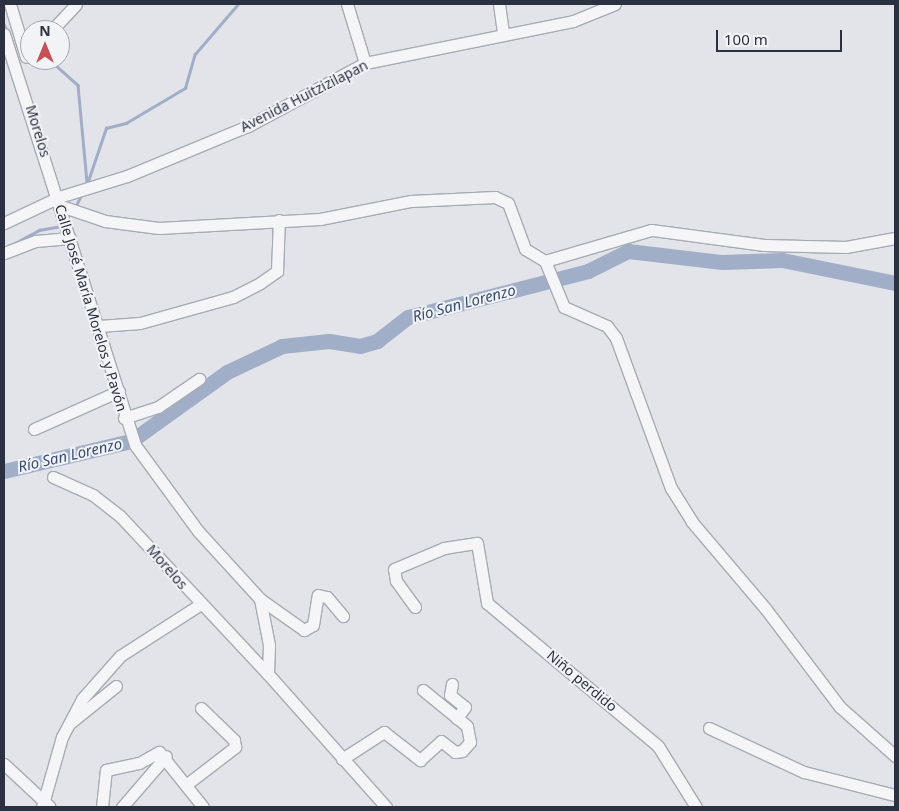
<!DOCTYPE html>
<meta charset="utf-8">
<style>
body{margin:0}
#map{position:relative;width:899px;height:811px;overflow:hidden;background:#e2e4e9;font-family:"Noto Sans",sans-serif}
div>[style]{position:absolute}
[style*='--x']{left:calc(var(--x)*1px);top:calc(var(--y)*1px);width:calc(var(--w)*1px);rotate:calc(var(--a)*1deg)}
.stream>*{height:2.5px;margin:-1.25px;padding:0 1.25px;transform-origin:1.25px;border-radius:1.25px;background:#a0aec7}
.river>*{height:15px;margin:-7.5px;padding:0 7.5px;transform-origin:7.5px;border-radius:7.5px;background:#a0aec7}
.roads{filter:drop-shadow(1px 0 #a7abb3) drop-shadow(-1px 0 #a7abb3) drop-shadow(0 1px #a7abb3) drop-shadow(0 -1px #a7abb3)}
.minor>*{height:11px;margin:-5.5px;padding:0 5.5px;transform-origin:5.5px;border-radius:5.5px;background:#f5f5f8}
span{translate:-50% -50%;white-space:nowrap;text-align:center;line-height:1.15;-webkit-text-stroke:4px #f2f3f7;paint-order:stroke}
.street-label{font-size:14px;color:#2b3140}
.water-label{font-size:15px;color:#384b71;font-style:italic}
.frame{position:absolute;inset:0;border:5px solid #2b3140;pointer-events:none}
.north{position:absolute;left:20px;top:20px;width:50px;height:50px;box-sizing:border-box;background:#f2f3f7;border:1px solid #a2a5ae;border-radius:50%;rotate:0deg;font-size:14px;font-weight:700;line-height:20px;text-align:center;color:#2b3140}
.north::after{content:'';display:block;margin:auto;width:18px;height:22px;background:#c55155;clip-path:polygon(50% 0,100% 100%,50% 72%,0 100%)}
.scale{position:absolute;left:716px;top:30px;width:126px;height:22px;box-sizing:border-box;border:2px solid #2b3140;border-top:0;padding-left:6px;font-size:15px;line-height:18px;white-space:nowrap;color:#2b3140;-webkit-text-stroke:4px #f2f3f7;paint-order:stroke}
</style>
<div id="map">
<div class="stream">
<div style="--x:4;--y:24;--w:8;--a:67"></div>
<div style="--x:50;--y:60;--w:38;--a:42"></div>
<div style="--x:78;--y:85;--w:97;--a:84.7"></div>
<div style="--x:87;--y:184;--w:59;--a:-71.3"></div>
<div style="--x:106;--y:128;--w:21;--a:-14"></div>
<div style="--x:126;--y:123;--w:69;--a:-30.7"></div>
<div style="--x:185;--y:88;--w:35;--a:-74"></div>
<div style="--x:195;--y:54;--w:66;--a:-49.3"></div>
<div style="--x:75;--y:207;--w:15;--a:-62"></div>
<div style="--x:13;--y:244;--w:30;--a:-28"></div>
<div style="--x:39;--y:230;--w:22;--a:-10"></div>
</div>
<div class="river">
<div style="--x:4;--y:471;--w:130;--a:-13.3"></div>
<div style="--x:131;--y:441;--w:118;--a:-35.7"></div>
<div style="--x:227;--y:372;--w:61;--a:-25.3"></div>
<div style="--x:282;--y:346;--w:47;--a:-6.1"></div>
<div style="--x:329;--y:341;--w:31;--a:9"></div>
<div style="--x:360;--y:346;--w:18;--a:-16"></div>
<div style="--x:377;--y:341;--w:39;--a:-38"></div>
<div style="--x:408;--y:317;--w:186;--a:-14.3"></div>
<div style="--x:588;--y:271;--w:45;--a:-26.6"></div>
<div style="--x:628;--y:251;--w:95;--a:6.7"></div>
<div style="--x:722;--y:262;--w:60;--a:-1.9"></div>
<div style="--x:782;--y:260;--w:115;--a:11.5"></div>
</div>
<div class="roads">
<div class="minor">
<div style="--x:10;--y:4;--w:55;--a:73.2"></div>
<div style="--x:347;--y:4;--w:62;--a:73"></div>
<div style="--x:499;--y:4;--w:29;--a:82"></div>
<div style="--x:52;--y:30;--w:35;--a:-47"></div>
<div style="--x:4;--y:34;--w:431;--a:72.3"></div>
<div style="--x:135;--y:445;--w:107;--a:53.8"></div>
<div style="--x:198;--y:531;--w:92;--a:47.6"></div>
<div style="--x:260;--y:599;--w:47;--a:78.9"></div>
<div style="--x:269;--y:645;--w:29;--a:92"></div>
<div style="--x:268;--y:674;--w:178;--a:48.4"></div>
<div style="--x:61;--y:206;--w:46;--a:18.8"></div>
<div style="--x:105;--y:221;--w:54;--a:7.4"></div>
<div style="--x:159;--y:228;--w:161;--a:-3.2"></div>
<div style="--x:320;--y:219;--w:93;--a:-11.2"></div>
<div style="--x:411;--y:201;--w:84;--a:-2.7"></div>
<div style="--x:495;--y:197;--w:14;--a:25"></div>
<div style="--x:508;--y:203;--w:49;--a:69.7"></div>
<div style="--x:525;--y:249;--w:23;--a:31"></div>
<div style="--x:4;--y:223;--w:61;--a:-25.3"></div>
<div style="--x:59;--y:197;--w:71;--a:-17.2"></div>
<div style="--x:127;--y:176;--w:131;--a:-22.5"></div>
<div style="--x:248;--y:126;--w:133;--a:-28.3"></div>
<div style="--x:365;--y:63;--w:212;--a:-11.4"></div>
<div style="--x:573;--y:21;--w:45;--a:-22"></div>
<div style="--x:895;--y:238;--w:50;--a:169.6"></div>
<div style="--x:846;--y:247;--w:82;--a:-178.6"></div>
<div style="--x:764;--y:245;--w:114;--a:-172.4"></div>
<div style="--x:651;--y:230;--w:110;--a:163.7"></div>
<div style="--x:545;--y:261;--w:50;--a:67.6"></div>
<div style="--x:564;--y:307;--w:47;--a:23.8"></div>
<div style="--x:607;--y:326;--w:15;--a:53"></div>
<div style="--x:616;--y:338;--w:160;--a:69.9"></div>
<div style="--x:671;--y:488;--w:40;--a:58"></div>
<div style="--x:692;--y:522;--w:113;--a:49.7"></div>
<div style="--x:765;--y:608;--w:124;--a:52.9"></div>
<div style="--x:840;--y:707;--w:74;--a:41.7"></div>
<div style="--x:4;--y:253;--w:34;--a:-21"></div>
<div style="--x:36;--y:241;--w:34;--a:-5"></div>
<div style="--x:99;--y:326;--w:41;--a:-4.2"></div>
<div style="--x:140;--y:323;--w:97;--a:-15.6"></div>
<div style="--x:233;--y:297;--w:30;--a:-27"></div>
<div style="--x:260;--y:283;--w:21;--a:-35"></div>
<div style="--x:277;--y:271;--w:51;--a:-87.8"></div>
<div style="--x:124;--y:418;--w:36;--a:-18"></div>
<div style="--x:158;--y:407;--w:50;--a:-34.3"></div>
<div style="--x:34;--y:429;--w:93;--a:-24.1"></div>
<div style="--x:53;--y:477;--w:44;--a:24.2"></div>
<div style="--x:93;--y:495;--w:34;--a:38"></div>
<div style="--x:120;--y:516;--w:216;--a:46.9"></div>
<div style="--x:260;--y:599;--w:54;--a:35.2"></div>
<div style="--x:304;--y:630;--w:10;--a:-29"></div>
<div style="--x:313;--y:625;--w:30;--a:-81"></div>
<div style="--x:318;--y:595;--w:9;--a:13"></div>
<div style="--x:327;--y:597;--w:25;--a:50"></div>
<div style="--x:415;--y:607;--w:32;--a:-126"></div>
<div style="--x:396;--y:581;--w:12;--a:-99"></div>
<div style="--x:394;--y:569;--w:54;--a:-22.8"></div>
<div style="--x:444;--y:548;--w:33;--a:-9"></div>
<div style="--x:477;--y:543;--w:61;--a:80.5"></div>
<div style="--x:487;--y:603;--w:223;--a:39.9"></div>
<div style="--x:658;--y:746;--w:72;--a:58.1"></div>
<div style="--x:452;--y:684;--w:11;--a:100"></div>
<div style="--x:450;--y:695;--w:19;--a:39"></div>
<div style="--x:465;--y:707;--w:14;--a:126"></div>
<div style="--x:70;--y:723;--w:59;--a:-38.8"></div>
<div style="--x:709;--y:728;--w:105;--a:24.9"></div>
<div style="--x:804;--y:772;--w:94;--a:14.2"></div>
<div style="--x:342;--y:759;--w:50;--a:-32.7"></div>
<div style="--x:384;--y:732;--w:46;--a:37.9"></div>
<div style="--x:420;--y:760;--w:28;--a:-42"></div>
<div style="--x:441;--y:741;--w:18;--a:38"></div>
<div style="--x:455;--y:752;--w:7;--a:-8"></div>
<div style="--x:462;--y:751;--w:12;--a:-48"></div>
<div style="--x:470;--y:742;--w:16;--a:-101"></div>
<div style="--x:467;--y:726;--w:57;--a:-140.7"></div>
<div style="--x:4;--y:764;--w:62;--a:43"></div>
<div style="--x:187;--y:784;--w:61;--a:-37.6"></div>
<div style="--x:235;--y:747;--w:7;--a:-98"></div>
<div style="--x:234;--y:740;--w:46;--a:-135.9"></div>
<div style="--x:42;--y:807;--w:73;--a:-74.1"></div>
<div style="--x:62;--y:737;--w:43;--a:-62.2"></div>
<div style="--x:82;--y:699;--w:57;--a:-48.5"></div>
<div style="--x:120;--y:656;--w:94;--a:-32.8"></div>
<div style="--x:102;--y:807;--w:37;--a:-84"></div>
<div style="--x:106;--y:770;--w:34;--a:-12"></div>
<div style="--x:139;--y:763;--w:23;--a:-29"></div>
<div style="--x:159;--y:752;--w:70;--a:51.3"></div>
<div style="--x:122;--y:807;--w:67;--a:-49.2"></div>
</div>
</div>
<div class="street-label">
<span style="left:304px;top:96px;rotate:-27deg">Avenida Huitzizilapan</span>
<span style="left:38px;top:131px;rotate:73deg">Morelos</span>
<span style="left:91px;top:308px;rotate:73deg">Calle José María Morelos y Pavón</span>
<span style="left:167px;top:567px;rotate:49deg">Morelos</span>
<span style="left:582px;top:681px;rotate:40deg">Niño perdido</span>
</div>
<div class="water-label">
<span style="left:464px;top:303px;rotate:-15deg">Río San Lorenzo</span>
<span style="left:70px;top:455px;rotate:-13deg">Río San Lorenzo</span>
</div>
<div class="frame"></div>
<div class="north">N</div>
<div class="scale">100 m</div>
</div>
